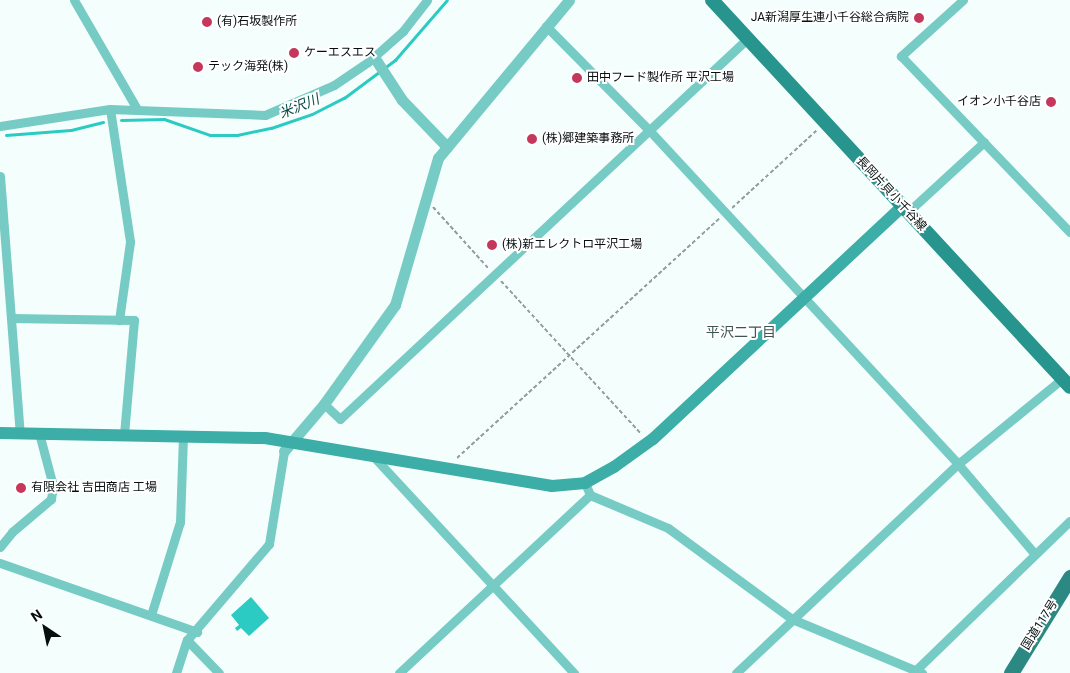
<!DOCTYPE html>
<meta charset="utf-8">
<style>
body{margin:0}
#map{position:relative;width:1070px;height:673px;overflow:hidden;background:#f4fefd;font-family:Roboto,"Noto Sans JP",sans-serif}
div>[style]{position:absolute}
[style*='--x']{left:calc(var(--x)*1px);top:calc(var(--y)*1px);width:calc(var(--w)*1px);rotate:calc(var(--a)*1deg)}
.water>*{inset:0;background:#2bcbc4}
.stream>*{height:3px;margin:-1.5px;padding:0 1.5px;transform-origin:1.5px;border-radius:1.5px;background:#2bcbc4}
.path>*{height:2px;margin-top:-1px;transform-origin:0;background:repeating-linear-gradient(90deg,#929c9b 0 4px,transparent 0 6.5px)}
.minor>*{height:9px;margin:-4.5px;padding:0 4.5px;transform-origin:4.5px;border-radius:4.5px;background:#76cbc5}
.tertiary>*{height:11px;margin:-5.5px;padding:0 5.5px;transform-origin:5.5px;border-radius:5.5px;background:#76cbc5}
.secondary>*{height:12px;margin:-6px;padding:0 6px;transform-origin:6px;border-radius:6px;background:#3cada7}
.primary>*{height:14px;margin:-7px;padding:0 7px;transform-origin:7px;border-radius:7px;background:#28948e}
.trunk>*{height:15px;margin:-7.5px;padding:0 7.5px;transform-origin:7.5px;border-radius:7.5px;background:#2c8883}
.dots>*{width:14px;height:14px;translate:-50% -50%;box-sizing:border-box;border:2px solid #fff;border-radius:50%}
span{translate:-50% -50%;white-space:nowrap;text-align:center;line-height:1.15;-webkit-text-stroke:4px #fff;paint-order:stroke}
.poi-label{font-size:12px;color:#060f0e}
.right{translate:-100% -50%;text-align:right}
.left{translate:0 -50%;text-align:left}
.street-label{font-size:12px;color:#060f0e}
.water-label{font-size:14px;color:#054a47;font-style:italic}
.neighbourhood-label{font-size:14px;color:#3f5554}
.north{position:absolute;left:20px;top:603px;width:50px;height:50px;-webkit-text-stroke:4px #fff;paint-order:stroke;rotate:326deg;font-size:14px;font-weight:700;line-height:20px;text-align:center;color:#060f0e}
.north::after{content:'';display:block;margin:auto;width:18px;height:22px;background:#060f0e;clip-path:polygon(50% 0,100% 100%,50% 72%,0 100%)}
</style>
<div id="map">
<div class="water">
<div style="clip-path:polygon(251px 597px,269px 618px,249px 636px,241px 628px,237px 631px,235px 628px,239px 625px,231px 615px)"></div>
</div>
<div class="stream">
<div style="--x:121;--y:120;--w:43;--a:-1.3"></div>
<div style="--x:164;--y:119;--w:49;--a:19.2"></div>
<div style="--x:210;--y:135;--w:27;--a:0"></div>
<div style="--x:237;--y:135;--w:35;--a:-12"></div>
<div style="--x:271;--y:128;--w:43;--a:-18.9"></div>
<div style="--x:312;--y:114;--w:36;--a:-27"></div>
<div style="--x:344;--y:98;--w:64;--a:-36.7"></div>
<div style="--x:395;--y:60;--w:79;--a:-49.1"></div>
<div style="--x:6;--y:135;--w:65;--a:-4.4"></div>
<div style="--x:71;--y:130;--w:33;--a:-14"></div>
</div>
<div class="path">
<div style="--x:433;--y:207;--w:84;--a:47.9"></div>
<div style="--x:732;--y:208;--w:115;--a:-42.5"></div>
<div style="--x:501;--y:281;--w:207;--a:47.5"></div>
<div style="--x:457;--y:458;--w:355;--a:-42.4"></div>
</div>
<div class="minor">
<div style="--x:74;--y:0;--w:126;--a:60"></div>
<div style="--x:963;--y:0;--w:84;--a:137.9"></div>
<div style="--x:901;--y:56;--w:244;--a:46.2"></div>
<div style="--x:546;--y:26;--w:146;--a:45.3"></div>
<div style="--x:649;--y:130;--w:455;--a:47.2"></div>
<div style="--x:958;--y:464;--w:118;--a:49.5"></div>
<div style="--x:110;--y:109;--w:134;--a:81.4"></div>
<div style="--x:130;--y:242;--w:79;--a:98"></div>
<div style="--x:0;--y:126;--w:111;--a:-8.8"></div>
<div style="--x:110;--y:109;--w:155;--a:2.2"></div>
<div style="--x:265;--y:115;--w:75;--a:-23.5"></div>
<div style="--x:334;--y:85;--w:41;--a:-34.1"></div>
<div style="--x:368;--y:62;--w:47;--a:-41.5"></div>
<div style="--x:403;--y:31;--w:39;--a:-52"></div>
<div style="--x:0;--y:176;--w:258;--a:85.6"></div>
<div style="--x:909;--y:211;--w:102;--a:-42.6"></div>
<div style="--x:11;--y:318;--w:123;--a:0.9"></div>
<div style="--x:134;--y:320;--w:114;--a:95"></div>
<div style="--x:324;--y:404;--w:22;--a:43"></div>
<div style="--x:340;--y:419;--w:557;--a:-43.04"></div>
<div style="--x:373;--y:456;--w:296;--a:47.2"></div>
<div style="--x:585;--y:483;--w:13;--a:67"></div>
<div style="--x:590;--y:495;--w:85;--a:22.9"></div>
<div style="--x:668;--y:528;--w:154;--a:36.3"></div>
<div style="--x:792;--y:619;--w:141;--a:22.6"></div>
<div style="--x:0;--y:547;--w:19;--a:-51"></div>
<div style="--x:12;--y:532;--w:51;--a:-40.2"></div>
<div style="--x:51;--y:499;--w:13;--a:-81"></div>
<div style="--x:53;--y:486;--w:55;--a:-104.8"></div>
<div style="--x:0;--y:563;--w:209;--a:19.3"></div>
<div style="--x:151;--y:615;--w:97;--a:-72.7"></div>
<div style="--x:180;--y:522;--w:87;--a:-88"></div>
<div style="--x:187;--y:640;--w:46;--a:45.9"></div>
<div style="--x:916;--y:670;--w:214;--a:-44.1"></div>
<div style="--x:176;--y:673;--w:35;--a:-72"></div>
<div style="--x:187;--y:640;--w:126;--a:-49.5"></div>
<div style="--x:269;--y:544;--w:94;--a:-80.8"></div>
<div style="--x:399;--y:673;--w:261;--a:-43"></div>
<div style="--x:736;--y:673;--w:305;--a:-43.3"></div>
<div style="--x:958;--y:464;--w:134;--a:-39.3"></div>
</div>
<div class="tertiary">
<div style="--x:374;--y:57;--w:51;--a:56.9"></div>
<div style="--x:402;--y:100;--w:65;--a:46.2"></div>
<div style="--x:284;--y:451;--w:62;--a:-49.6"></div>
<div style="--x:324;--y:404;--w:122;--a:-54.4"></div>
<div style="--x:395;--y:305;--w:153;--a:-73.7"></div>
<div style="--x:438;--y:158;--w:205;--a:-50.3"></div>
</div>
<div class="secondary">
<div style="--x:0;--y:433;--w:265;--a:1.1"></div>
<div style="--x:265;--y:438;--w:291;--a:9.5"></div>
<div style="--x:552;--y:486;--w:33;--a:-5"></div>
<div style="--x:585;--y:483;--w:33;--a:-29"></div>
<div style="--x:614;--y:467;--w:48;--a:-35.7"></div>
<div style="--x:653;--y:439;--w:342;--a:-43"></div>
</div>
<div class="primary">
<div style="--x:712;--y:0;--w:527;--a:47.23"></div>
</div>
<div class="trunk">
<div style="--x:1011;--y:673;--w:113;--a:-58.4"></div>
</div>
<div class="dots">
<div style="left:919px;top:18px;background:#c6375c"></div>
<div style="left:207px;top:22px;background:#c6375c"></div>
<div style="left:294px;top:53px;background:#c6375c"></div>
<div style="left:198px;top:67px;background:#c6375c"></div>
<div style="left:577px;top:78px;background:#c6375c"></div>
<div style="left:1051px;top:102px;background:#c6375c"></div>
<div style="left:532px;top:139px;background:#c6375c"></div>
<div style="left:492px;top:245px;background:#c6375c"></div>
<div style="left:21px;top:488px;background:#c6375c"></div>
</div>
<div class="poi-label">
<span class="right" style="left:909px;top:18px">JA新潟厚生連小千谷総合病院</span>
<span class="left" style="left:217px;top:22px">(有)石坂製作所</span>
<span class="left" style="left:304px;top:53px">ケーエスエス</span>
<span class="left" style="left:208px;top:67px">テック海発(株)</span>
<span class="left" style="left:587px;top:78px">田中フード製作所 平沢工場</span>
<span class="right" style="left:1041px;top:102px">イオン小千谷店</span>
<span class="left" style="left:542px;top:139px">(株)郷建築事務所</span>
<span class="left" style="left:502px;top:245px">(株)新エレクトロ平沢工場</span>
<span class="left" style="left:31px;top:488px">有限会社 吉田商店 工場</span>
</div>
<div class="street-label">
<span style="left:891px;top:194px;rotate:47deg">長岡片貝小千谷線</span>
<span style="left:1040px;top:625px;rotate:-58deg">国道117号</span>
</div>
<div class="water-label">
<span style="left:299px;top:106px;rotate:-22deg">米沢川</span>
</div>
<div class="neighbourhood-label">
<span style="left:741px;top:332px">平沢二丁目</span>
</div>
<div class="north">N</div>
</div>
